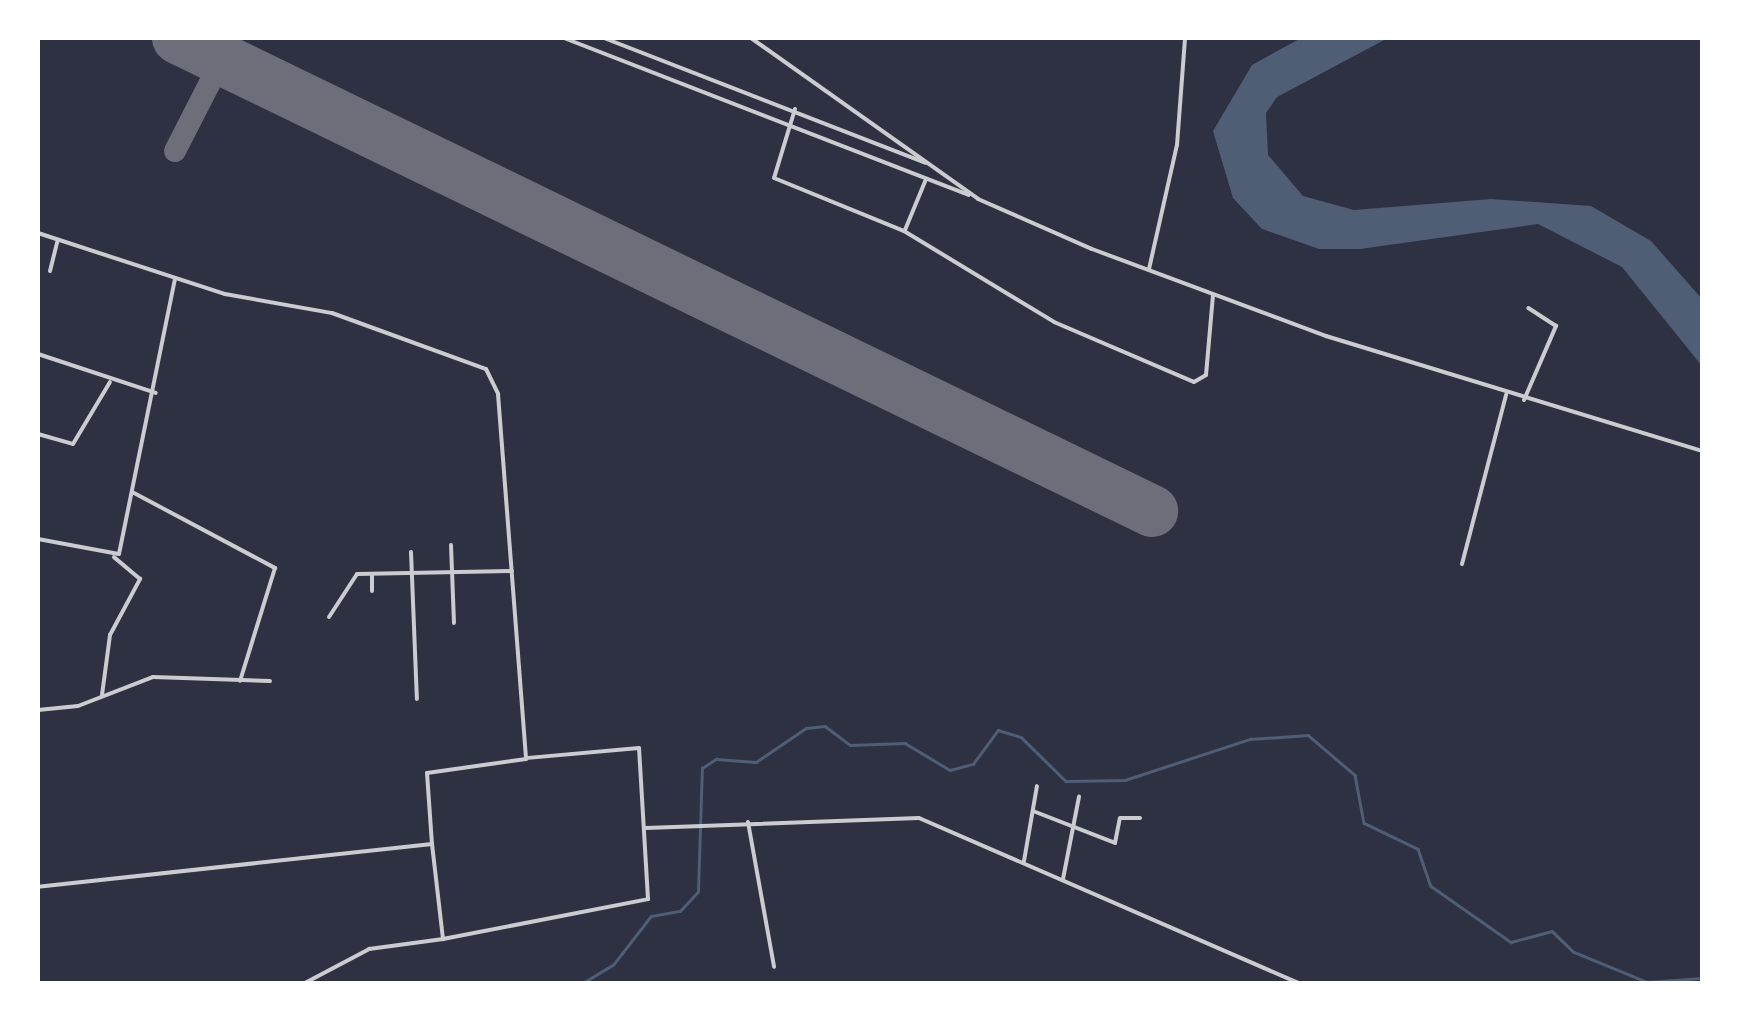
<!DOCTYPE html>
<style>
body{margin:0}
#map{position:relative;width:1740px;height:1021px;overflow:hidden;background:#2d3142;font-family:"Noto Serif",serif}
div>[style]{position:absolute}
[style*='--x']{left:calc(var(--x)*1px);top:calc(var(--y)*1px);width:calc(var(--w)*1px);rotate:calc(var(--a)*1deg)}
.water>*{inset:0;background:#4f5d75}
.stream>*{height:2.5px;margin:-1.25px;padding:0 1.25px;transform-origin:1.25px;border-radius:1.25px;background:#4f5d75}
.taxiway>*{height:22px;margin:-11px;padding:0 11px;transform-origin:11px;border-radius:11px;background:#6c6f7a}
.runway>*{height:52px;margin:-26px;padding:0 26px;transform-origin:26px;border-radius:26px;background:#6c6f7a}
.minor>*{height:4px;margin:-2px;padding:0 2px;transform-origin:2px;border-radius:2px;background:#caccd0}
span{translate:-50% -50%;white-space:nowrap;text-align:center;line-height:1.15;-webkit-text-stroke:9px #fff;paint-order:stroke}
.frame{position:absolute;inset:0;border:40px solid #fff;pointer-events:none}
</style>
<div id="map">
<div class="water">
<div style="clip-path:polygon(1301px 38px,1388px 38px,1277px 97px,1266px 113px,1268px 155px,1303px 196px,1354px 210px,1491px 199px,1591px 206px,1651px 241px,1702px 299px,1702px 366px,1622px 267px,1538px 224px,1360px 249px,1319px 249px,1262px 229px,1233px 198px,1213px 131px,1252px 65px)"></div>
</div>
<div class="stream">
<div style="--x:581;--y:984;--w:37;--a:-31"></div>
<div style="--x:613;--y:965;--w:62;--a:-52.2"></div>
<div style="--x:651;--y:916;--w:29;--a:-10"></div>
<div style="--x:680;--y:911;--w:26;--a:-47"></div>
<div style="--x:698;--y:892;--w:124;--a:-88.2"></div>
<div style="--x:702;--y:768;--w:17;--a:-33"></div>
<div style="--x:716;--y:759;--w:40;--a:4.3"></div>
<div style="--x:756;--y:762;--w:60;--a:-34.2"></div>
<div style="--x:806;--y:728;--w:19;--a:-6"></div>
<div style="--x:825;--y:726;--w:31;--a:37"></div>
<div style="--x:850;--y:745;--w:55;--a:-2.1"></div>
<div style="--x:905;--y:743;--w:52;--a:31"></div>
<div style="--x:950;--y:770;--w:24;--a:-15"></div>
<div style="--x:973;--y:764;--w:42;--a:-53.7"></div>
<div style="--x:998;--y:730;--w:24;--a:17"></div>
<div style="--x:1021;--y:737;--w:63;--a:44.4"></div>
<div style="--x:1066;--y:781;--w:59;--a:-1"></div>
<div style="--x:1125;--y:780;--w:132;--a:-18.2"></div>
<div style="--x:1250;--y:739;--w:58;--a:-3.9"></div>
<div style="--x:1308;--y:735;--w:62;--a:40.4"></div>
<div style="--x:1355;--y:775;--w:49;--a:79.4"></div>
<div style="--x:1364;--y:823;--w:60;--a:25.7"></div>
<div style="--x:1418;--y:849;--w:39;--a:71"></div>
<div style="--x:1431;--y:886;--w:98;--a:35"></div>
<div style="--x:1511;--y:942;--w:42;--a:-15"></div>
<div style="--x:1552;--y:931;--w:30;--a:44"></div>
<div style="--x:1574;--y:952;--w:79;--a:22.3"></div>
<div style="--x:1647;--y:982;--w:55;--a:-4.2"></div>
</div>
<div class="taxiway">
<div style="--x:175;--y:151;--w:103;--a:-62.9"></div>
</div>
<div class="runway">
<div style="--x:178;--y:38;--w:1083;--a:25.9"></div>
</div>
<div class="minor">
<div style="--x:564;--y:38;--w:434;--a:21.2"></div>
<div style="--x:604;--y:38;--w:345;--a:21.2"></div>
<div style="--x:751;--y:38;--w:278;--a:35.3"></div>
<div style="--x:978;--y:199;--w:124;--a:23.7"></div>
<div style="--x:1092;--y:249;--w:250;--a:20.4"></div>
<div style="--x:1326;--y:336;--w:393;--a:17"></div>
<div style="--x:795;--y:109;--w:72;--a:106.9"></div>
<div style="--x:774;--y:178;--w:140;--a:22.2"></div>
<div style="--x:904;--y:231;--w:175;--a:31.2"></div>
<div style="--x:1054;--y:322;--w:152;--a:23.2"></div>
<div style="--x:1194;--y:382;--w:14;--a:-30"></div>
<div style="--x:1206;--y:375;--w:80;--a:-85"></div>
<div style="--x:905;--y:230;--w:55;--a:-67.6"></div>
<div style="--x:38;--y:233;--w:197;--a:18.1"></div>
<div style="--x:225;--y:294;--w:109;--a:10.1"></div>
<div style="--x:332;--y:313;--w:164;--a:20"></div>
<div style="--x:486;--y:369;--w:28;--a:64"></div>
<div style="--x:498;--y:394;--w:366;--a:85.6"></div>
<div style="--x:526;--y:759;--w:100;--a:172"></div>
<div style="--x:427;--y:773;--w:71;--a:86"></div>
<div style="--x:432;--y:844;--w:396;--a:173.8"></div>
<div style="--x:1149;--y:269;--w:127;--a:-77.3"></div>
<div style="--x:1177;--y:145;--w:107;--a:-85.7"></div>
<div style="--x:50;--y:271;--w:30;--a:-76"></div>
<div style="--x:38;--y:354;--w:124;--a:18.3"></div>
<div style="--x:1524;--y:400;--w:81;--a:-66.6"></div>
<div style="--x:1556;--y:326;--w:33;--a:-147"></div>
<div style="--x:38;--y:434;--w:36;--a:16"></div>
<div style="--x:73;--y:444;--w:72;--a:-59.2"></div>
<div style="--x:134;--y:493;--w:160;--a:28"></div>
<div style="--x:275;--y:568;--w:118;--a:107.2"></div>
<div style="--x:38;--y:539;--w:82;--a:10.5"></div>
<div style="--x:119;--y:554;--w:281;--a:-78.5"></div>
<div style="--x:451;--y:545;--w:78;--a:87.8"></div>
<div style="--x:411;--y:552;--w:147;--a:87.7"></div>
<div style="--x:1462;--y:564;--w:175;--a:-75.4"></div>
<div style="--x:372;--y:574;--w:17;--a:90"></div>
<div style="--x:329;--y:617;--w:51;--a:-56.9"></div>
<div style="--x:357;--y:574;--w:155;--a:-1.1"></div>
<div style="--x:102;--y:695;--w:61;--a:-82.4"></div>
<div style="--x:110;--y:635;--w:64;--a:-61.8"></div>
<div style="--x:140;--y:579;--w:34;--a:-140"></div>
<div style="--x:38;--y:710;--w:40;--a:-5.7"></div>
<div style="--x:78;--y:706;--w:80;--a:-21.1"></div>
<div style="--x:153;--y:677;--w:117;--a:2"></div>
<div style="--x:1033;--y:811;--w:88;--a:21.3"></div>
<div style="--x:1115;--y:843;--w:25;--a:-79"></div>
<div style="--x:1120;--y:818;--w:20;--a:0"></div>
<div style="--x:748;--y:822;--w:147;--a:79.8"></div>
<div style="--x:646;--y:828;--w:273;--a:-2.1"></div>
<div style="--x:919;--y:818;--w:416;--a:23.5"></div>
<div style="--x:432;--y:844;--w:96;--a:83.4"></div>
<div style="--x:443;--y:939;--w:209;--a:-11"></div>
<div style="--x:648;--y:899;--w:151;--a:-93.4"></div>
<div style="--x:639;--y:748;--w:111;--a:174.9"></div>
<div style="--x:1024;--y:861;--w:76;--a:-80.2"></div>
<div style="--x:1063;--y:879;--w:84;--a:-79"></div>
<div style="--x:303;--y:984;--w:75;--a:-27.9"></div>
<div style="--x:369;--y:949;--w:75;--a:-7.7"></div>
</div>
<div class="frame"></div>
</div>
